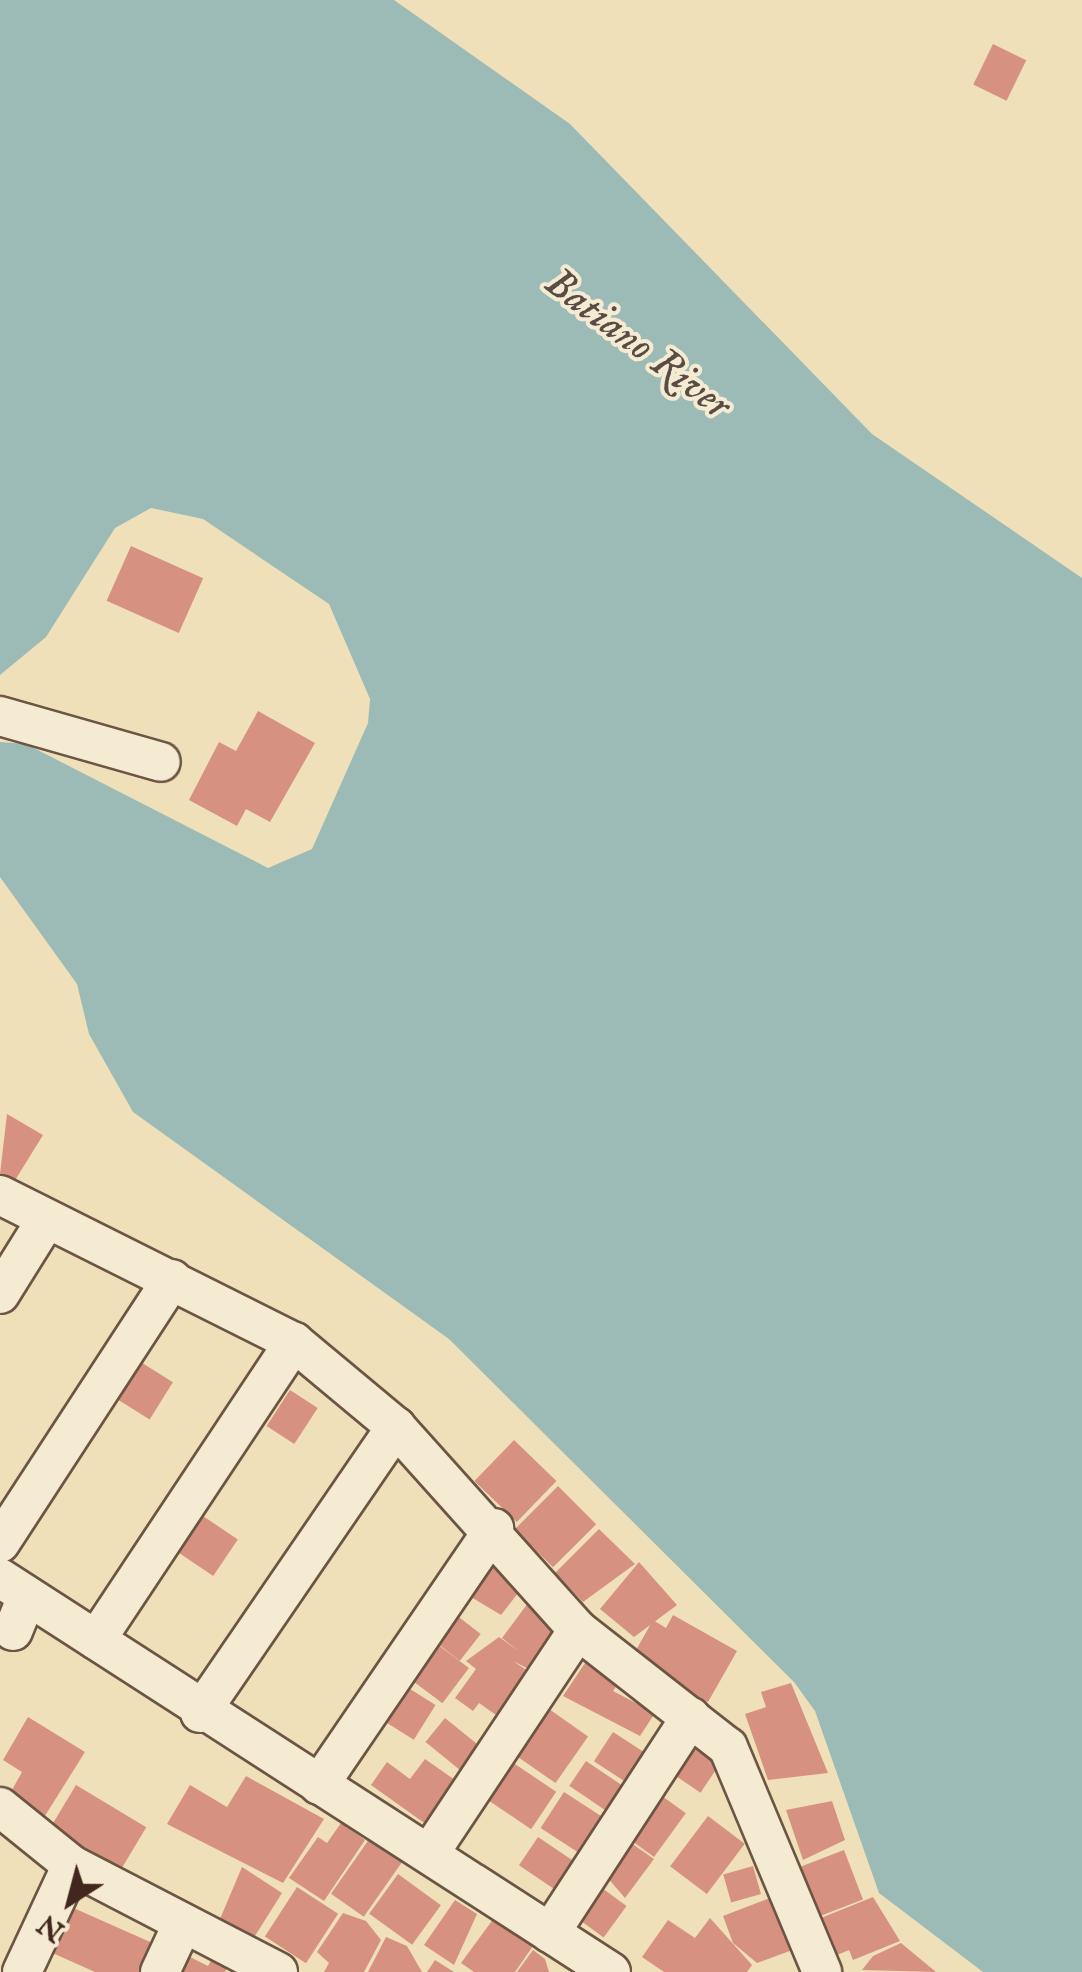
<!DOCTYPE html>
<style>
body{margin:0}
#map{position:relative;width:1082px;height:1972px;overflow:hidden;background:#efe0b9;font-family:"IM FELL English",serif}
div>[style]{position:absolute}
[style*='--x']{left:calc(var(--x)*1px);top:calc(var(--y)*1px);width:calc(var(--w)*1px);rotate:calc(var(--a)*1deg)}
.water>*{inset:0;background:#9cbbb7}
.building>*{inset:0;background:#d79180;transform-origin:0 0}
.roads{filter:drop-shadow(2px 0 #6c5544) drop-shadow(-2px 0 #6c5544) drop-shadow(0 2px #6c5544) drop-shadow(0 -2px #6c5544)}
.street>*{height:38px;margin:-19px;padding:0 19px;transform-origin:19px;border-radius:19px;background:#f5ebd2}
span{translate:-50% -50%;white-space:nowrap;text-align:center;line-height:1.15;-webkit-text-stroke:8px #f5ebd2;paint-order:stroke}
.water-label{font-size:42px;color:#584c44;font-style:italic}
.north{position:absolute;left:20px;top:1852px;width:100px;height:100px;-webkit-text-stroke:8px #f5ebd2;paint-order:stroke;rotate:216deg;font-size:28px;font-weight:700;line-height:40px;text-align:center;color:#41271d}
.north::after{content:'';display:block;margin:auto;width:35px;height:45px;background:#41271d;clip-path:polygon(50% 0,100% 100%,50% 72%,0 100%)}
</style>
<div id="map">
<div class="water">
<div style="clip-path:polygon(0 0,394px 0,570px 124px,872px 434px,1082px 578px,1082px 1972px,983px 1972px,879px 1893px,815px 1711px,794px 1682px,449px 1339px,133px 1112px,89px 1034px,77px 984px,0 877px,0 742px,26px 744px,268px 868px,312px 849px,368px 723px,370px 699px,329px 604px,203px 519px,151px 508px,115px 528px,46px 637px,0 675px)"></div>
</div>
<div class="building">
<div style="left:993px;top:44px;width:37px;height:45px;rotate:26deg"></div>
<div style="left:131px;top:546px;width:79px;height:60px;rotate:24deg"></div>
<div style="clip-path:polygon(258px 711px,315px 743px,270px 822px,246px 809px,237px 826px,189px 800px,219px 742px,236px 751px)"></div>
<div style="clip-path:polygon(7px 1114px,43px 1135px,14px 1182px,0 1174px)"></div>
<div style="left:139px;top:1361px;width:40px;height:44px;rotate:32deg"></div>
<div style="left:290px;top:1390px;width:33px;height:43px;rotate:33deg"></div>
<div style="left:514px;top:1440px;width:59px;height:57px;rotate:44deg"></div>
<div style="left:558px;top:1486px;width:54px;height:61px;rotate:45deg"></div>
<div style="left:203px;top:1516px;width:42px;height:44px;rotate:34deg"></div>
<div style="clip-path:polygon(599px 1529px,635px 1564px,583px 1602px,555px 1573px)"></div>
<div style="clip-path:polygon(485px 1544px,529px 1579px,501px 1615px,461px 1591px)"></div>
<div style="clip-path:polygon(639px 1562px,677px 1605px,634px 1637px,600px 1609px)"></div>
<div style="clip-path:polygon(531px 1599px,565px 1637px,538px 1674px,513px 1661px,538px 1678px,506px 1722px,479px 1703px,473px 1711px,455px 1698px,476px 1669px,466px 1661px,499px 1637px,520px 1652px,502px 1638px)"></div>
<div style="left:446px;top:1607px;width:44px;height:34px;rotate:38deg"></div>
<div style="clip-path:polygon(673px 1615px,737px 1651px,708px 1702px,631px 1659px,653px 1620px,666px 1628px)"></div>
<div style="left:425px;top:1635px;width:55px;height:44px;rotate:37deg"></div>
<div style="clip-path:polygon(593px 1651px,619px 1682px,613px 1691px,655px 1713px,640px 1736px,563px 1696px)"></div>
<div style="left:394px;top:1679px;width:49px;height:41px;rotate:32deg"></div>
<div style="clip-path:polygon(791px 1683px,828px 1773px,768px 1780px,745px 1714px,766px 1707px,761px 1692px)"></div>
<div style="left:539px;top:1702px;width:60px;height:57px;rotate:35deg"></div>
<div style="clip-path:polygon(28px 1717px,85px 1752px,43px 1819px,8px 1797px,22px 1772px,3px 1760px)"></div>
<div style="left:445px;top:1718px;width:59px;height:31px;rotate:39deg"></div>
<div style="left:613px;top:1732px;width:46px;height:35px;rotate:33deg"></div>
<div style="left:680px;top:1739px;width:47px;height:33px;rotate:34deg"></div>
<div style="clip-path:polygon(425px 1759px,465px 1787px,434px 1830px,371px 1785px,387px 1762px,410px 1779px)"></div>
<div style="left:509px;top:1760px;width:57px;height:45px;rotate:34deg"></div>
<div style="left:586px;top:1761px;width:52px;height:30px;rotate:34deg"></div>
<div style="clip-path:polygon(246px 1776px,324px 1819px,283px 1883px,167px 1824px,190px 1785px,227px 1807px)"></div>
<div style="left:76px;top:1785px;width:82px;height:49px;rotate:31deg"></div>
<div style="left:651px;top:1788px;width:43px;height:54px;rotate:36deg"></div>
<div style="left:564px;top:1792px;width:51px;height:43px;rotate:33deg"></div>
<div style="clip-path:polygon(832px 1801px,845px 1840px,803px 1860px,786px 1810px)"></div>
<div style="left:708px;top:1816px;width:46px;height:63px;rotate:37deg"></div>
<div style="clip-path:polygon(341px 1823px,365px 1840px,324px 1901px,289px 1878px,318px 1837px,327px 1843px)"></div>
<div style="clip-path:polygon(621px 1836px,654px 1859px,625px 1898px,599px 1868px)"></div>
<div style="left:538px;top:1837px;width:50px;height:34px;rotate:34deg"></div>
<div style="left:370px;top:1838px;width:40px;height:68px;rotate:35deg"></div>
<div style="left:844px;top:1850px;width:53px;height:57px;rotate:69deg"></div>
<div style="left:753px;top:1866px;width:29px;height:31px;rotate:74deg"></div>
<div style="clip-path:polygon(242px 1867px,282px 1893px,248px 1947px,217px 1926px)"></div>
<div style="left:398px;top:1874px;width:53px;height:49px;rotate:36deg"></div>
<div style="left:595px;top:1883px;width:39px;height:39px;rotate:36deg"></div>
<div style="left:297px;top:1887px;width:49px;height:59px;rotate:33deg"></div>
<div style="clip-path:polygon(775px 1896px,795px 1949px,757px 1963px,733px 1943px,723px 1916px)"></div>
<div style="clip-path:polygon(873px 1897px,900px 1941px,853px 1960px,849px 1950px,837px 1955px,821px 1918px)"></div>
<div style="clip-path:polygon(455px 1900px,477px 1914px,454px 1965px,424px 1945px)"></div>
<div style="clip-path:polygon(69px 1906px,157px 1945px,145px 1972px,95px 1972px,48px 1951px)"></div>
<div style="clip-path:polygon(343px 1913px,366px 1921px,381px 1940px,364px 1972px,324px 1972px,329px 1963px,317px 1952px)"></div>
<div style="clip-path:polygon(494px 1918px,533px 1946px,515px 1972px,474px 1972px,461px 1963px)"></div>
<div style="clip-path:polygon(710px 1918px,752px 1965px,747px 1972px,664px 1972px,642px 1957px,668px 1920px,695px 1938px)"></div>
<div style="clip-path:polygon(386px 1937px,407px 1946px,422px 1972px,368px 1972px)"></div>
<div style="clip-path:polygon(901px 1943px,936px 1972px,862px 1970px,873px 1956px)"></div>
<div style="clip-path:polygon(533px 1950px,545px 1959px,549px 1972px,517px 1972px)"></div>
<div style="clip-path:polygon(216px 1952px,231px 1960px,225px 1972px,173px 1972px,182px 1953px,208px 1966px)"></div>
<div style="clip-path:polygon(435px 1960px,454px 1972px,427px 1972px)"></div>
</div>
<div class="roads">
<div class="street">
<div style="--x:0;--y:716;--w:167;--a:15.9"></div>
<div style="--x:0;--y:1195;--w:329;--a:26.6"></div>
<div style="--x:294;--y:1342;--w:133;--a:39.8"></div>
<div style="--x:396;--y:1427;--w:273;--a:48.1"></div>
<div style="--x:578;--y:1630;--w:190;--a:38"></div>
<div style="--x:728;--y:1747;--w:244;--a:67.3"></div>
<div style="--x:0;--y:1294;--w:87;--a:-58.1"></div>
<div style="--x:0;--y:1543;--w:315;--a:-56.9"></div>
<div style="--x:0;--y:1578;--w:727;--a:32.82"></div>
<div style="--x:13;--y:1631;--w:37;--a:-68"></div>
<div style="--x:96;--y:1640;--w:358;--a:-56.4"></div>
<div style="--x:200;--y:1713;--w:347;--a:-55.6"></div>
<div style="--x:319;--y:1785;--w:311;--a:-55.7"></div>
<div style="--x:0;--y:1807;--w:92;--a:38.9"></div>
<div style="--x:72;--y:1865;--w:232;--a:27.4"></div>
<div style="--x:429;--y:1854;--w:269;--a:-56.4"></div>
<div style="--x:550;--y:1933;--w:258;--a:-56.9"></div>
<div style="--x:22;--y:1972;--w:118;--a:-65"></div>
<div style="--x:160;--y:1972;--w:54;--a:-64.9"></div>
</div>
</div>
<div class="water-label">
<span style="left:637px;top:345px;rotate:37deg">Batiano River</span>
</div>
<div class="north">N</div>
</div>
